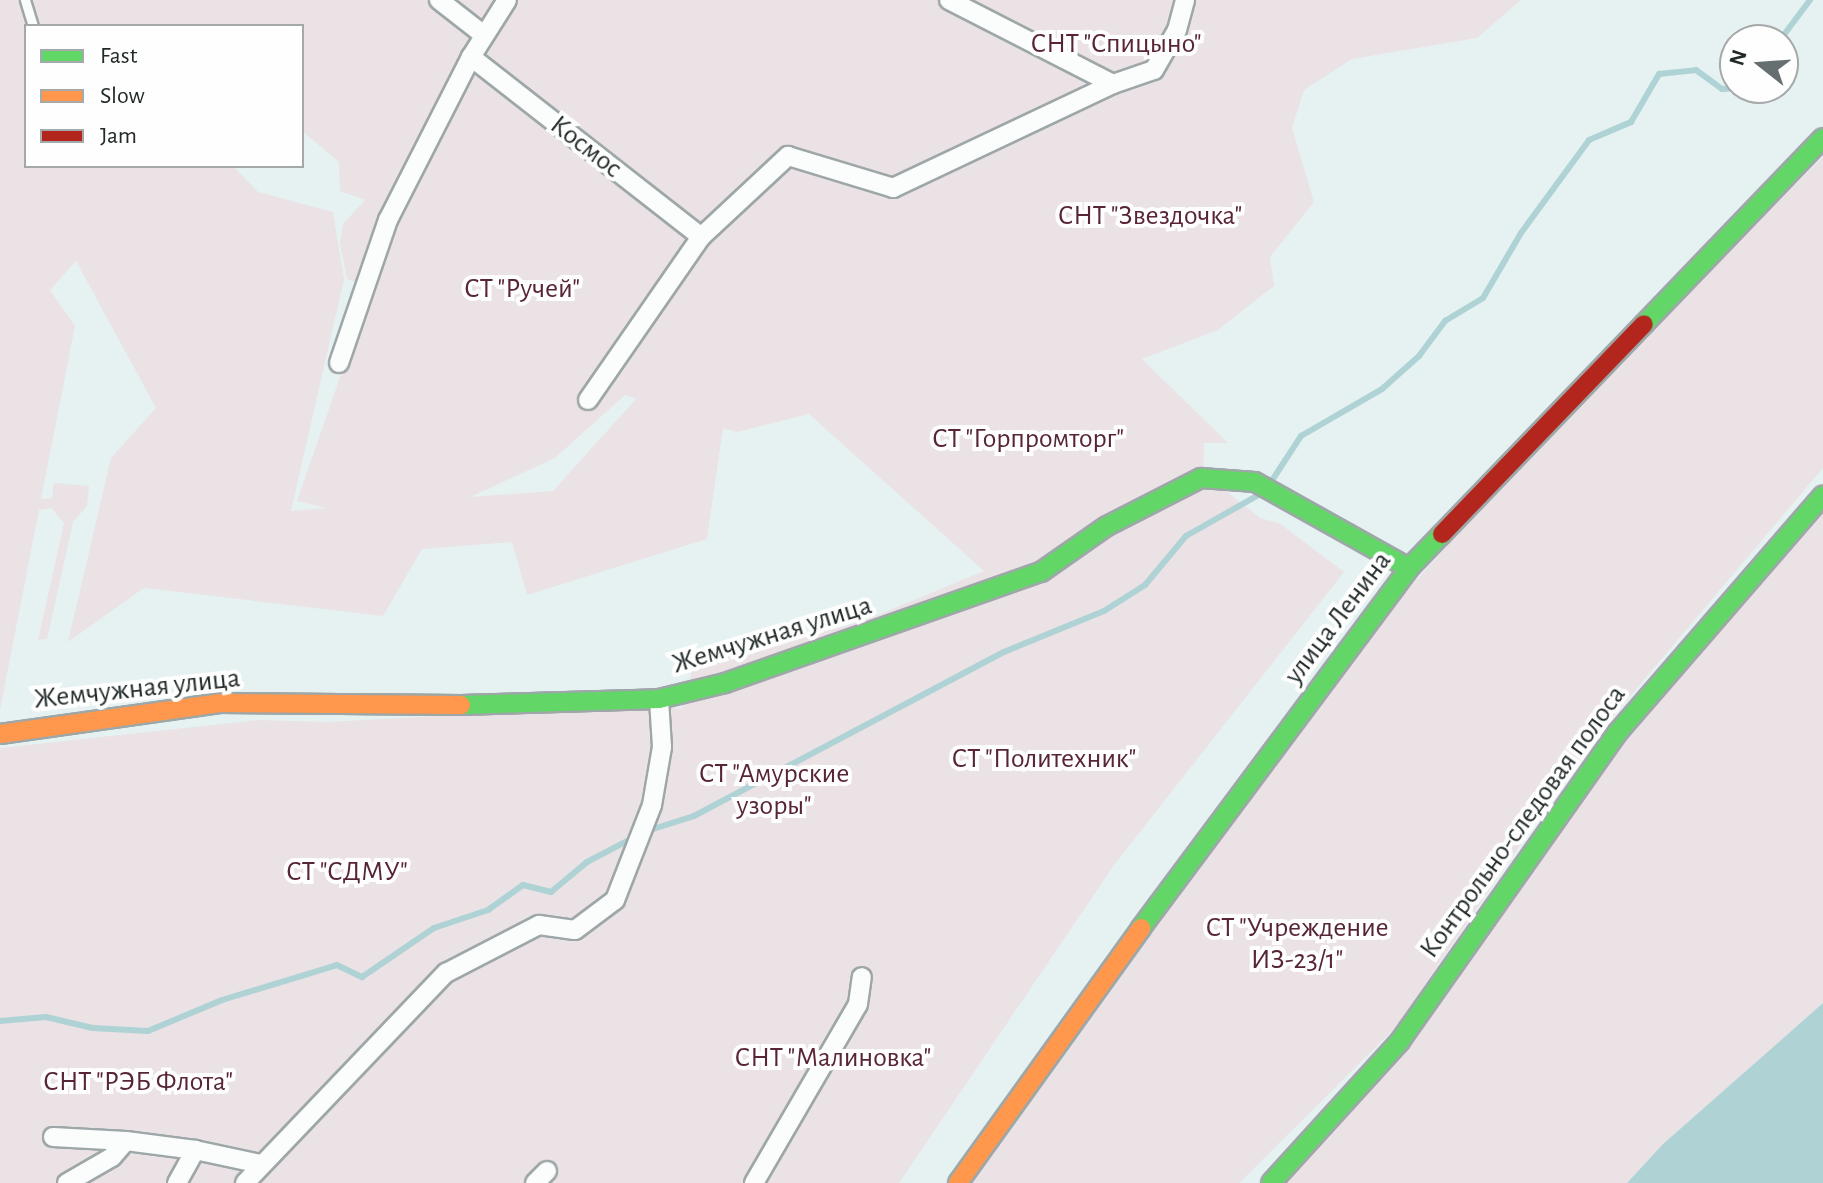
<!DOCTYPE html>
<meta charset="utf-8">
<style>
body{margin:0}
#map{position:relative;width:1823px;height:1183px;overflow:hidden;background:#e6f2f2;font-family:"Alegreya Sans",sans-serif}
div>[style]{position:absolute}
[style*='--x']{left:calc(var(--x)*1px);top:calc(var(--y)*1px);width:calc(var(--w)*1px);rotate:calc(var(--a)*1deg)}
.green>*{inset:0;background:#eae2e5}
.water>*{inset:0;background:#afd2d5}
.stream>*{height:6px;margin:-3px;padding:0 3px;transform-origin:3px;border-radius:3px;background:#afd2d5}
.roads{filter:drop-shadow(2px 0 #9ea7a8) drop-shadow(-2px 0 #9ea7a8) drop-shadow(0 2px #9ea7a8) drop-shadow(0 -2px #9ea7a8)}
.lane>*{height:9px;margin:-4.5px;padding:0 4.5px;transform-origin:4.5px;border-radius:4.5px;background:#fbfdfd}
.street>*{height:18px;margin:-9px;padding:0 9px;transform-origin:9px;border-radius:9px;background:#fbfdfd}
.fast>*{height:18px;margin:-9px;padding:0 9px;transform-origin:9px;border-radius:9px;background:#63d668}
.slow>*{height:18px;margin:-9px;padding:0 9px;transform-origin:9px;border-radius:9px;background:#ff974d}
.jam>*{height:18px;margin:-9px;padding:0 9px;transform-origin:9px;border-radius:9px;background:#b3261e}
span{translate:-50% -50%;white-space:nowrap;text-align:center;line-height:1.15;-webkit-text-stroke:8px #fefefe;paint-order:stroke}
.park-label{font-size:28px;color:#582535}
.street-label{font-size:28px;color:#212929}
.legend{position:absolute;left:24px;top:24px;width:280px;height:144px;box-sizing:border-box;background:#fefefe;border:2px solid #a6a9a9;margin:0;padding:10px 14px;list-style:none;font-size:24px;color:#212929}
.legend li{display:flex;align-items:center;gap:16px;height:40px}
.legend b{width:40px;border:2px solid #a6a9a9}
.north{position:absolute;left:1719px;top:24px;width:80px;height:80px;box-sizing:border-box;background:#fefefe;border:2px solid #a6a9a9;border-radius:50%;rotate:287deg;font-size:22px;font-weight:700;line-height:32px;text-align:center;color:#212929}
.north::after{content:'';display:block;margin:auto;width:28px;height:36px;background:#666f6f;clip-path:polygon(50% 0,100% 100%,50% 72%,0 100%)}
</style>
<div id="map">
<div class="green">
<div style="clip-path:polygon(evenodd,0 0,1521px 0,1477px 38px,1352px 59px,1304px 90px,1292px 128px,1314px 202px,1270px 257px,1274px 286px,1218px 330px,1142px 359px,1228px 443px,1204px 443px,1203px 483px,1225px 490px,1260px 518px,1279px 523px,1344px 572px,1114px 865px,899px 1183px,0 1183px,0 748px,259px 720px,326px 722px,646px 705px,681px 709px,694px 665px,861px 622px,984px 571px,809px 414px,737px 432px,723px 428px,707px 539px,527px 595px,512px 542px,422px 549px,383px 616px,144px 588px,68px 642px,111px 458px,156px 408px,76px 261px,50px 290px,75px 326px,41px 499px,52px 498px,54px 483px,89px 486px,87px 506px,73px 522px,47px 639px,38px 640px,64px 523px,51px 508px,39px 510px,0 710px,0 0,26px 26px,302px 26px,302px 131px,339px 162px,340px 191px,365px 200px,343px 224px,340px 243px,347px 279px,371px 288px,297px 501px,326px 508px,291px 511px,344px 279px,333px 212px,258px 192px,233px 166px,26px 166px,26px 26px,0 0,625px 395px,636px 399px,553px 491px,470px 497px,555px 458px,625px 395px)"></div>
<div style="clip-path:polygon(1823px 157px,1823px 468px,1588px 746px,1395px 1028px,1239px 1183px,968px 1183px,1002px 1130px,1404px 594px,1572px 407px)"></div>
<div style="clip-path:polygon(1823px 498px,1823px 1003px,1663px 1144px,1627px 1183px,1265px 1183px,1401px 1046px,1557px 825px)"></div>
</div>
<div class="water">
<div style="clip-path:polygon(1823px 1003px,1823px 1183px,1627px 1183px,1663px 1144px)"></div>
</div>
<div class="stream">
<div style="--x:1780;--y:40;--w:50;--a:-53.1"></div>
<div style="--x:1269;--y:485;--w:59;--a:-56.9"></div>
<div style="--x:1301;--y:436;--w:94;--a:-30.1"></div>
<div style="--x:1382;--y:389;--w:50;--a:-41.7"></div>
<div style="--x:1419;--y:356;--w:44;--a:-53.4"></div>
<div style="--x:1445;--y:321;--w:44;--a:-31.2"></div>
<div style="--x:1483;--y:298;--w:75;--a:-59.7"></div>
<div style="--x:1521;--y:233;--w:115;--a:-53.8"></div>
<div style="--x:1589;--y:140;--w:46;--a:-23.2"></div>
<div style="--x:1631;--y:122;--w:56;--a:-59.7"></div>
<div style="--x:1659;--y:74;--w:37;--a:-6"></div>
<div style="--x:1696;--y:70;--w:32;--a:36"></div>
<div style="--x:1722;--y:89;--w:18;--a:-3"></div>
<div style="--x:647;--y:831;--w:49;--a:-17.7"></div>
<div style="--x:694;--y:816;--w:351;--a:-27.9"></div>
<div style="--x:1004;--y:652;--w:108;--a:-22.3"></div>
<div style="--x:1104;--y:611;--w:49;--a:-32.4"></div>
<div style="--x:1145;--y:585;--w:64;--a:-50.1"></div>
<div style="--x:1186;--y:536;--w:87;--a:-29.5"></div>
<div style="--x:0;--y:1021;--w:46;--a:-5"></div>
<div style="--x:46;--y:1017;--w:48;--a:13.2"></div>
<div style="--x:93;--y:1028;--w:55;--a:3.1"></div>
<div style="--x:148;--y:1031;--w:80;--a:-22.7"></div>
<div style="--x:222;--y:1000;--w:120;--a:-16.9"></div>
<div style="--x:337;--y:965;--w:28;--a:26"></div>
<div style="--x:362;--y:977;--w:87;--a:-34.2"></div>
<div style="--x:434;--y:928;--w:57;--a:-18.4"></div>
<div style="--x:488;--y:910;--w:43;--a:-35.5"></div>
<div style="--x:523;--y:885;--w:29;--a:14"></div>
<div style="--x:551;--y:892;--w:47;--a:-39.8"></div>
<div style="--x:587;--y:862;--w:52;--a:-27.6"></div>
</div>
<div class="roads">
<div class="lane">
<div style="--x:25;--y:0;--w:27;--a:73"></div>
</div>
<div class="street">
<div style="--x:439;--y:0;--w:57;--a:37.9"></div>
<div style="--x:949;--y:0;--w:184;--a:27.1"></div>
<div style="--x:471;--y:57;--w:292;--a:38"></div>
<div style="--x:339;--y:363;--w:151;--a:-71.1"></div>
<div style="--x:388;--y:220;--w:183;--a:-63"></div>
<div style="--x:471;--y:57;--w:67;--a:-57.7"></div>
<div style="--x:588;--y:400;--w:198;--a:-55.3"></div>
<div style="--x:701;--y:237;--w:119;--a:-43"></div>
<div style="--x:788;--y:156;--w:110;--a:16.9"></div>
<div style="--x:893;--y:188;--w:243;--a:-25.3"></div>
<div style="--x:1113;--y:84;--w:43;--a:-18.9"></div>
<div style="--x:1154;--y:70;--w:46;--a:-60.1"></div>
<div style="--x:1177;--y:30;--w:31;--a:-75"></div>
<div style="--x:53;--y:1137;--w:73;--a:3.1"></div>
<div style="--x:67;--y:1183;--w:52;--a:-30"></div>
<div style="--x:112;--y:1157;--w:21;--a:-49"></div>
<div style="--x:126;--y:1141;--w:70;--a:7.4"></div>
<div style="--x:177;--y:1183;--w:38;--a:-61"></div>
<div style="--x:195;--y:1150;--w:67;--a:12"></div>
<div style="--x:245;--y:1183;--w:291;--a:-46.3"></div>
<div style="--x:446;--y:973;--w:105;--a:-27.3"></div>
<div style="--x:539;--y:925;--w:36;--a:8"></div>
<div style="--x:575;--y:930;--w:50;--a:-36.9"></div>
<div style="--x:615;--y:900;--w:102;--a:-68.7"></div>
<div style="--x:652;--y:805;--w:59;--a:-80.2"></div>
<div style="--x:662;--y:747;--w:48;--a:-93.6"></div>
<div style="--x:535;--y:1183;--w:17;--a:-45"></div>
<div style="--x:754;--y:1183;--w:207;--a:-59.8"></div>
<div style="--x:858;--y:1004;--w:27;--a:-82"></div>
</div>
<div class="fast">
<div style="--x:1644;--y:324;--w:258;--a:-46.1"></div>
<div style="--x:461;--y:705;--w:198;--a:-1.7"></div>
<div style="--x:659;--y:699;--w:68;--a:-13.6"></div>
<div style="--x:725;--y:683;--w:335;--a:-19.4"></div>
<div style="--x:1041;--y:572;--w:80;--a:-34.9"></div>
<div style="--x:1107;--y:526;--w:106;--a:-27.1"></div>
<div style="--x:1201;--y:478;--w:54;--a:4.2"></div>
<div style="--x:1255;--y:482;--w:176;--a:29.2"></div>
<div style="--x:1141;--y:928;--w:449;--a:-53.3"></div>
<div style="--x:1409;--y:568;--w:47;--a:-45.9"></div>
<div style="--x:1271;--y:1183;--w:192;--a:-47.7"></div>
<div style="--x:1400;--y:1041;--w:378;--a:-54.8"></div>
<div style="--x:1618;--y:732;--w:313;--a:-49.1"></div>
</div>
<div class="slow">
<div style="--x:0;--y:734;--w:222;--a:-8"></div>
<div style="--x:220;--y:703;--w:241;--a:0.5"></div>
<div style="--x:958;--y:1183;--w:314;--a:-54.3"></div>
</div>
<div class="jam">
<div style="--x:1442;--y:534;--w:291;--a:-46.1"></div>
</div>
</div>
<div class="park-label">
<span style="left:1116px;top:44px">СНТ "Спицыно"</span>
<span style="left:1150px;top:216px">СНТ "Звездочка"</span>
<span style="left:522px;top:289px">СТ "Ручей"</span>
<span style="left:1028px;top:439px">СТ "Горпромторг"</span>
<span style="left:1044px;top:759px">СТ "Политехник"</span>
<span style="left:774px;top:790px">СТ "Амурские<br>узоры"</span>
<span style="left:347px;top:872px">СТ "СДМУ"</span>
<span style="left:1297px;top:944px">СТ "Учреждение<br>ИЗ-23/1"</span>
<span style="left:833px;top:1058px">СНТ "Малиновка"</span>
<span style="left:138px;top:1082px">СНТ "РЭБ Флота"</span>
</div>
<div class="street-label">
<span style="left:586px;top:147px;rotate:38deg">Космос</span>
<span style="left:1338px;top:618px;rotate:-53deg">улица Ленина</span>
<span style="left:772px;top:635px;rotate:-17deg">Жемчужная улица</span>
<span style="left:137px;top:689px;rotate:-6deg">Жемчужная улица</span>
<span style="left:1523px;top:822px;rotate:-54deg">Контрольно-следовая полоса</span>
</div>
<ul class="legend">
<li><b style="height:10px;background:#63d668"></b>Fast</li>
<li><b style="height:10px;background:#ff974d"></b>Slow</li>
<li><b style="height:10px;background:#b3261e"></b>Jam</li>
</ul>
<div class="north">N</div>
</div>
